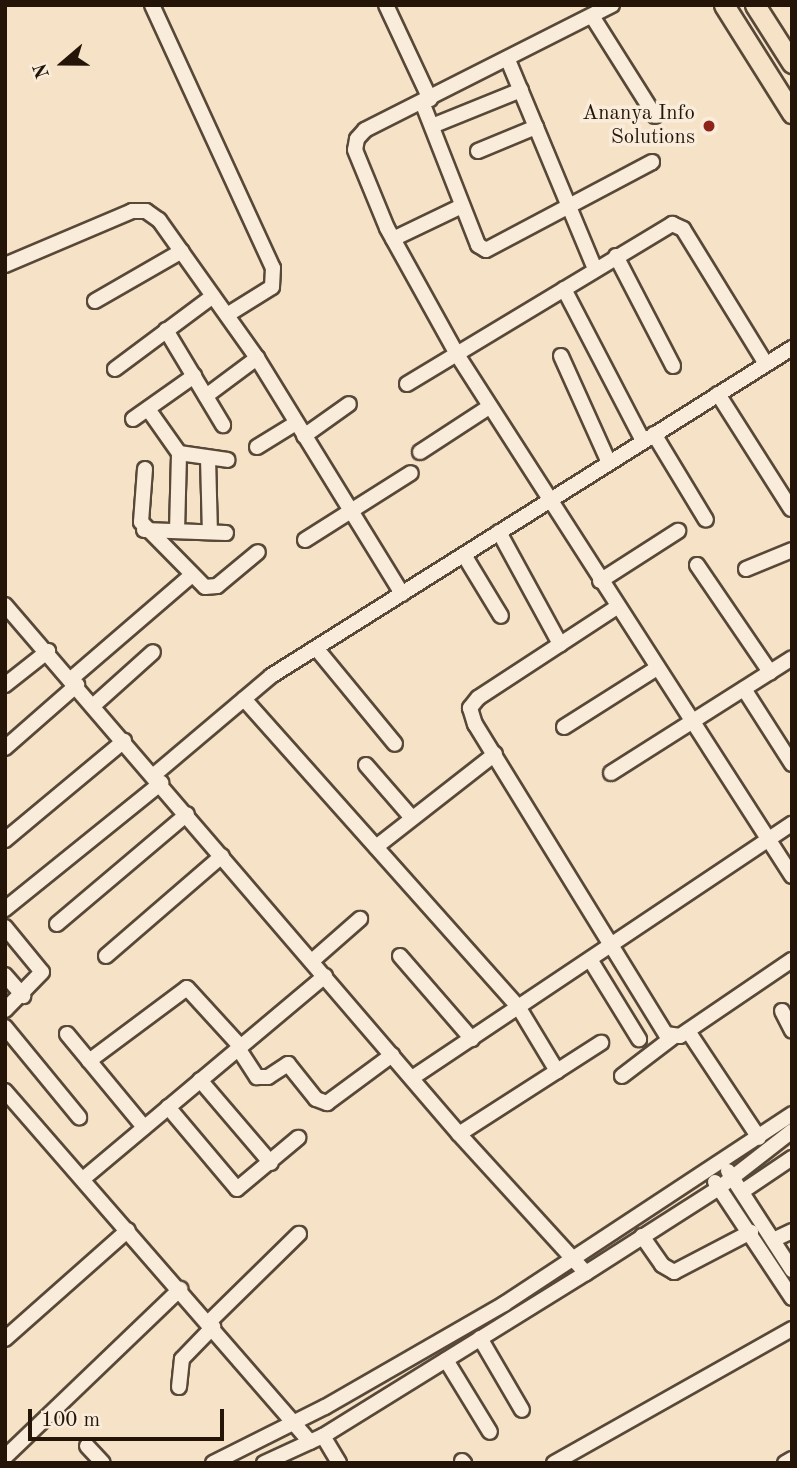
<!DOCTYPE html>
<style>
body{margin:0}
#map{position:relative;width:797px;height:1468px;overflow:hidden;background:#f6e2c6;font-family:"Old Standard TT",serif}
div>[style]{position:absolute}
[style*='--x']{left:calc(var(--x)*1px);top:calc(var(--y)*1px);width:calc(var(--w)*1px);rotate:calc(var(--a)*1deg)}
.roads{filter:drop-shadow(2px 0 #584838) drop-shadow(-2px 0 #584838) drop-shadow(0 2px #584838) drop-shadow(0 -2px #584838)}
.minor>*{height:14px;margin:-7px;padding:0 7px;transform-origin:7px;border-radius:7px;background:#f9ecda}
.major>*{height:19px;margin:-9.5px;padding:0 9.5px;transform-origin:9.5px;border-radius:9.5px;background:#f6e2c6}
.dots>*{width:19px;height:19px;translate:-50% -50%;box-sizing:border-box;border:4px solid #f9ecda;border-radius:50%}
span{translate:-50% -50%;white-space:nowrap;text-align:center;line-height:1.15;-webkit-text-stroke:7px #f9ecda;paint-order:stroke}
.poi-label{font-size:21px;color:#241508}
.right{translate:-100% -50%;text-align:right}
.frame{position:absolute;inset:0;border:7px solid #241508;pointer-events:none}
.north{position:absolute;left:28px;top:28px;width:70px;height:70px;-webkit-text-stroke:5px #f9ecda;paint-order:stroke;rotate:250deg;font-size:19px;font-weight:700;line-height:28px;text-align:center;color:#241508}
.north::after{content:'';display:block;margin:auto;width:24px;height:32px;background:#241508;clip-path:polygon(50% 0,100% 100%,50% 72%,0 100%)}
.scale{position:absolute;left:28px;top:1409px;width:196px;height:32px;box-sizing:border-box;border:4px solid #241508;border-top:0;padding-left:9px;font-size:21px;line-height:24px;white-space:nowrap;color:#241508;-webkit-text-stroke:5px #f9ecda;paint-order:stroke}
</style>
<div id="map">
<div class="roads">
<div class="minor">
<div style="--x:152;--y:5;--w:289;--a:65.3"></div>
<div style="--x:273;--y:268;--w:19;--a:93"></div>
<div style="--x:272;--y:287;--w:53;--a:148.1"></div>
<div style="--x:386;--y:5;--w:104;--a:64.9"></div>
<div style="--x:612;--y:5;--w:277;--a:153.2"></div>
<div style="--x:365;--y:130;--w:12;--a:132"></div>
<div style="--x:357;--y:139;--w:11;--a:100"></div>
<div style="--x:355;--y:150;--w:84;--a:67.7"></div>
<div style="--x:387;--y:228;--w:146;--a:61"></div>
<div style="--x:458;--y:356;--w:618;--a:57.29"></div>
<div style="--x:592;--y:16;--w:118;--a:57.8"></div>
<div style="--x:508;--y:60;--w:226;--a:67.4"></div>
<div style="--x:422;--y:102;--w:154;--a:68.6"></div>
<div style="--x:478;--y:245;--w:9;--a:32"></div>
<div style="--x:486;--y:250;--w:188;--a:-27.9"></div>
<div style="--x:432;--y:126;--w:96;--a:-22"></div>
<div style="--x:478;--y:151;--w:63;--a:-22.5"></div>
<div style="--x:393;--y:239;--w:76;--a:-25.6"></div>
<div style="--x:616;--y:256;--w:124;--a:62.6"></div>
<div style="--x:5;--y:265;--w:138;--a:-23"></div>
<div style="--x:132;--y:211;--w:14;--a:0"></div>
<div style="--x:146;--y:211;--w:16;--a:35"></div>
<div style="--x:159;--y:220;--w:169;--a:54.6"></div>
<div style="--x:257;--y:358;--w:277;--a:58.4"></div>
<div style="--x:564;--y:289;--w:171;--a:62.5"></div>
<div style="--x:95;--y:301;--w:100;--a:-29.9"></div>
<div style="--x:166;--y:330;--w:111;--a:59"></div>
<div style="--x:561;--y:356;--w:117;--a:65.8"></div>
<div style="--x:115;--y:369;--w:122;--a:-36.7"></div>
<div style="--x:407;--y:384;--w:310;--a:-31.1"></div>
<div style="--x:672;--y:224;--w:12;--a:24"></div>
<div style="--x:683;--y:229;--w:158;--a:58.4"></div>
<div style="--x:718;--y:394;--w:136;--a:57.6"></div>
<div style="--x:206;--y:396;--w:64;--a:-36.7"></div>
<div style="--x:148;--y:409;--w:54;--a:54.8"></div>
<div style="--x:179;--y:453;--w:49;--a:8.1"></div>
<div style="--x:133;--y:419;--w:75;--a:-35.2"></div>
<div style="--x:654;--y:434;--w:100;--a:58.8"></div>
<div style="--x:304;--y:436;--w:55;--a:-35.4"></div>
<div style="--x:257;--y:447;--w:46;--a:-31.6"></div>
<div style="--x:420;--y:452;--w:82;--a:-33.1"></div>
<div style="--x:208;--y:458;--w:74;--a:88.5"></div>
<div style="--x:145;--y:469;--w:53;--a:94.3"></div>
<div style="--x:141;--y:522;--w:91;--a:45.4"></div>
<div style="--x:205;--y:587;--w:12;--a:-5"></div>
<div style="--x:217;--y:586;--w:53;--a:-39.7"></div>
<div style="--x:144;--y:530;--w:82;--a:2.1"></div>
<div style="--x:177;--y:531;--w:78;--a:-88.5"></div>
<div style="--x:499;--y:532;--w:128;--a:61.4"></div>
<div style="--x:305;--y:540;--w:125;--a:-32.3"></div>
<div style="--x:464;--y:555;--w:71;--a:58.8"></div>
<div style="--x:697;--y:565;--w:130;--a:55.7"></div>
<div style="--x:746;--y:569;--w:50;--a:-22.4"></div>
<div style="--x:600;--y:581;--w:93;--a:-32.7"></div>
<div style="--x:5;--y:605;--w:697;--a:49.36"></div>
<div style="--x:459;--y:1134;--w:188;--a:47.6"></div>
<div style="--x:617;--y:607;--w:166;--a:146.8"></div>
<div style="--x:478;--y:698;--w:13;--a:129"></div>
<div style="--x:470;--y:708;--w:17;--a:73"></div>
<div style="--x:475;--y:724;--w:364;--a:58.4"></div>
<div style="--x:666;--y:1034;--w:14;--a:8"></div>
<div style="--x:680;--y:1036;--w:135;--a:-34.2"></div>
<div style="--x:316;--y:648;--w:124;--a:50.5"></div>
<div style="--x:71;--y:679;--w:160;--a:-40.7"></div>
<div style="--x:5;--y:685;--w:55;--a:-38.3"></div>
<div style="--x:744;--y:689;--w:89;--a:57.4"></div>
<div style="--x:244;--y:699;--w:414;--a:48.3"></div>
<div style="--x:519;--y:1008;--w:74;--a:58.9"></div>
<div style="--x:94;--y:705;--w:79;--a:-41.9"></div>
<div style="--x:564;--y:727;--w:110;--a:-32.4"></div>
<div style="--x:5;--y:748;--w:96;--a:-41.2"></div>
<div style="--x:366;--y:765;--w:70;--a:49"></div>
<div style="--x:611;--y:773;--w:214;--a:-32.4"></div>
<div style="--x:154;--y:775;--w:153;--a:-40.2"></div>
<div style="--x:271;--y:676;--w:616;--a:-32.19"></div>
<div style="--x:5;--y:840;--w:155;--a:-39.8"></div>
<div style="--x:376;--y:847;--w:151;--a:-38"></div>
<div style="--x:5;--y:909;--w:201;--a:-38.9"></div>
<div style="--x:57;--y:924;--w:170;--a:-40.2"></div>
<div style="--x:5;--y:927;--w:58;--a:50.6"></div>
<div style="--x:42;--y:972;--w:53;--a:134.2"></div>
<div style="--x:106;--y:956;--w:153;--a:-40.8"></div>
<div style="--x:400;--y:956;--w:110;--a:49.1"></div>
<div style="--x:312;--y:961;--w:64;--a:-41.2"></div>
<div style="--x:591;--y:961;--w:92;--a:58.4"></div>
<div style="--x:5;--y:975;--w:28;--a:49"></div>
<div style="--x:782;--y:1011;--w:22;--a:63"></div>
<div style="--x:5;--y:1027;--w:117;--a:50.6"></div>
<div style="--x:688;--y:1031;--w:128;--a:56.4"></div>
<div style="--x:67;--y:1034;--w:121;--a:50.4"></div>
<div style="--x:238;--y:1048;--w:35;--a:57"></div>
<div style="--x:257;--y:1077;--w:11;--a:0"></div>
<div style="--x:268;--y:1077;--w:24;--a:-33"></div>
<div style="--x:288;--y:1064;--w:45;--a:51.3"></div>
<div style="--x:316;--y:1099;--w:12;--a:20"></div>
<div style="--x:327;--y:1103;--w:81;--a:-36.4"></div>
<div style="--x:89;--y:1061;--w:122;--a:-36.7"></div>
<div style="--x:187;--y:988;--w:79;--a:47.6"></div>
<div style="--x:622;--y:1076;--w:64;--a:-37.4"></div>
<div style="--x:412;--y:1078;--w:457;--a:-33.8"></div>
<div style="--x:200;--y:1080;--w:109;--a:49.5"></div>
<div style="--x:5;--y:1091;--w:465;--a:49"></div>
<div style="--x:168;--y:1107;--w:107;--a:49.9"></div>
<div style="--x:237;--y:1189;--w:80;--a:-39.9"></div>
<div style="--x:459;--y:1134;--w:169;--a:-32.7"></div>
<div style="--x:728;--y:1171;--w:118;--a:57.1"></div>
<div style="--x:83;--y:1179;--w:316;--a:-40"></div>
<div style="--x:715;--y:1182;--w:139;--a:56.4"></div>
<div style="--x:743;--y:1191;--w:59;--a:-34"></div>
<div style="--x:642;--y:1236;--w:35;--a:55"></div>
<div style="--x:662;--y:1265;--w:14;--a:30"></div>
<div style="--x:674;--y:1272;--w:87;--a:-27.5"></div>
<div style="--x:773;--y:1240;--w:21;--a:-25"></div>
<div style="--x:209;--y:1322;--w:126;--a:-44.4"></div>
<div style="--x:480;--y:1338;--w:83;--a:59.7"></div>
<div style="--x:5;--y:1339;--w:164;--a:-41.5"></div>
<div style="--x:446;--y:1360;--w:84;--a:58.6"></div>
<div style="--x:179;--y:1387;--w:28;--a:-84"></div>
<div style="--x:182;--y:1359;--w:45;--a:-45.9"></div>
<div style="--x:323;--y:1436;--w:31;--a:59"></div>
<div style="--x:87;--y:1446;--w:23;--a:47"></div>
<div style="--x:5;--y:1457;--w:243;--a:-43.8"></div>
<div style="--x:462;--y:1461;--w:3;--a:45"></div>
<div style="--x:213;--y:1463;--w:125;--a:-26.6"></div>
<div style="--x:325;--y:1407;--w:207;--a:-29.9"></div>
<div style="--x:504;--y:1304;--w:345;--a:-33.4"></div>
<div style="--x:264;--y:1463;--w:65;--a:-24.6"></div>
<div style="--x:323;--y:1436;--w:309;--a:-31.8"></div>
<div style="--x:586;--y:1273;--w:158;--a:-32.6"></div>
<div style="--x:719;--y:1188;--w:93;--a:-38"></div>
<div style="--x:554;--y:1463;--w:273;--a:-29.4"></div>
<div style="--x:785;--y:1463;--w:8;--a:-30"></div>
</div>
<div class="major">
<div style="--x:724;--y:5;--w:128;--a:57.8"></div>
<div style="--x:755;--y:5;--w:69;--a:57.5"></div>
</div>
</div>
<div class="dots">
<div style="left:709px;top:126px;background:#8f2418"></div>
</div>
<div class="poi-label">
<span class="right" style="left:695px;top:126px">Ananya Info<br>Solutions</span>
</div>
<div class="frame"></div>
<div class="north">N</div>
<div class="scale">100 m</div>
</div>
